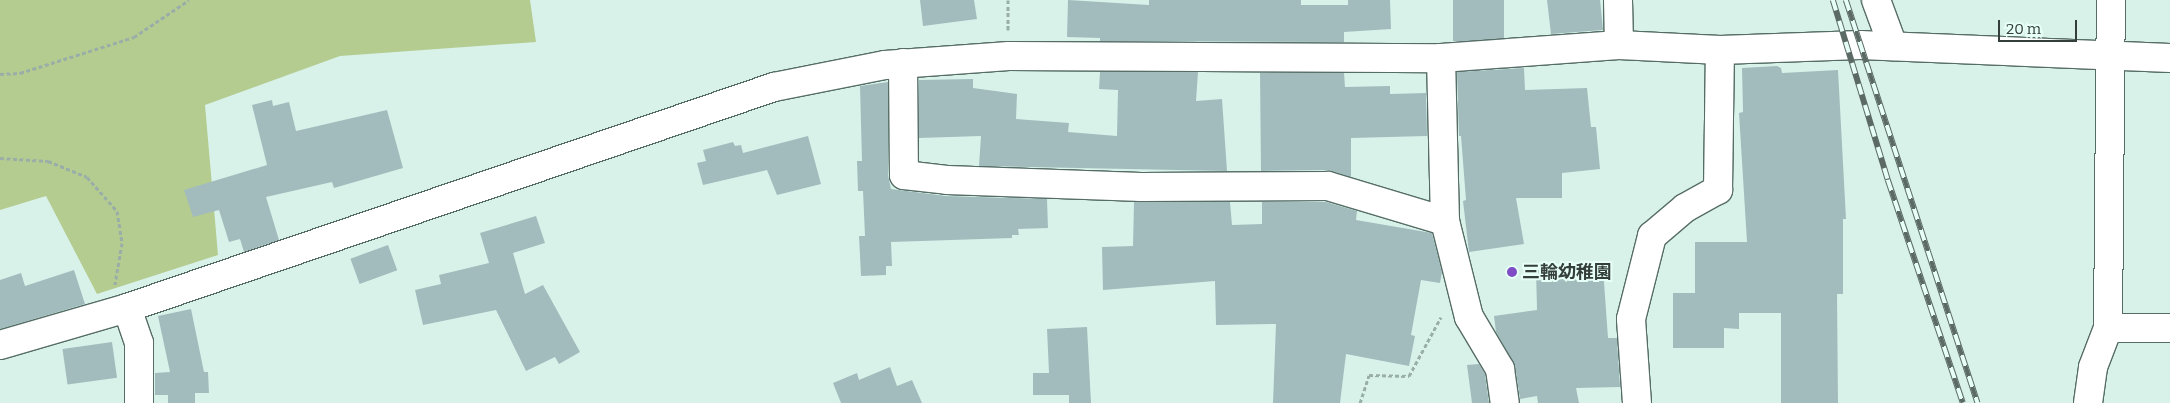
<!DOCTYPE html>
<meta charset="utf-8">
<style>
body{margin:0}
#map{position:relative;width:2170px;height:403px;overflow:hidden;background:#d8f2ea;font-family:Bitter,"Noto Sans JP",serif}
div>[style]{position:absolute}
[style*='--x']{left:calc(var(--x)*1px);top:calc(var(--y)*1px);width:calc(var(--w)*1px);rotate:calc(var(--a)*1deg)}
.green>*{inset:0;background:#b4cc90}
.building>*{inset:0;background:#a2bcbd;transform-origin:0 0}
.path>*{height:3px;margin-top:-1.5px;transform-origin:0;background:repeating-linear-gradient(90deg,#9aaea8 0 4px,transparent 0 6.5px)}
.roads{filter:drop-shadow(1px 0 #566d66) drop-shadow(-1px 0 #566d66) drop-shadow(0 1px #566d66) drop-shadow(0 -1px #566d66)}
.minor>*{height:28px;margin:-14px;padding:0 14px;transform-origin:14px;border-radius:14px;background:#fff}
.rail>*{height:5.5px;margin-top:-2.75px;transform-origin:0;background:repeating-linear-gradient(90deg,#e6fff7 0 11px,#5c6a65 0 22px);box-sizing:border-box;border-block:1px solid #5c6a65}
.dots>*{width:14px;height:14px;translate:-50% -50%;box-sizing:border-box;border:2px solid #e6fff7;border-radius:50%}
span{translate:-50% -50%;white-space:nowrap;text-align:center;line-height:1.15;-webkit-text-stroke:4px #e6fff7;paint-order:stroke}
.poi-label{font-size:18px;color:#343e3a;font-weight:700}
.left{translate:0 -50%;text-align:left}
.scale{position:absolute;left:1998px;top:20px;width:79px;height:22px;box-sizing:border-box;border:2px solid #343e3a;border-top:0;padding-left:6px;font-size:15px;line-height:18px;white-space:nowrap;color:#343e3a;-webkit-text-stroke:4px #e6fff7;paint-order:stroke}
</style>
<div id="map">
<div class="green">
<div style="clip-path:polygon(0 0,530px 0,536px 42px,340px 56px,205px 105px,218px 255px,97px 294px,46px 196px,0 210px)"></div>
</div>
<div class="building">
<div style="clip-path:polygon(920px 0,974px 0,977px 19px,923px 26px)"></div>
<div style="clip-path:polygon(1068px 0,1149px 5px,1149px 0,1301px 0,1301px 5px,1348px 5px,1348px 0,1390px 0,1391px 29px,1344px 32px,1344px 42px,1100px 41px,1100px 38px,1067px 37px)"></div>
<div style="left:1453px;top:0;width:51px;height:41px"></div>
<div style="clip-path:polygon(1547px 0,1600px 0,1603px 30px,1551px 34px)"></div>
<div style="clip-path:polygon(1777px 66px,1781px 68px,1782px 73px,1838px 70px,1846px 219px,1843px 219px,1843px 294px,1837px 294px,1838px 403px,1781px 403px,1781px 313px,1739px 313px,1739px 329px,1724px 328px,1724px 348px,1673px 348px,1673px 293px,1695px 293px,1695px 242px,1747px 242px,1739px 113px,1743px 112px,1742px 68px)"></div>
<div style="clip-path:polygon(1524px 68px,1525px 90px,1587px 88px,1591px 127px,1596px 127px,1600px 169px,1562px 173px,1562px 198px,1516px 198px,1524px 244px,1469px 252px,1463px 201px,1466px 200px,1461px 136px,1459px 136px,1457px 72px)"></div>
<div style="clip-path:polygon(1100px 72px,1198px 72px,1196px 101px,1222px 99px,1227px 171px,979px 166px,981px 136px,919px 138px,919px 80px,973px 79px,973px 88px,1017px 94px,1016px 119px,1069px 123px,1068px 132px,1117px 136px,1118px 90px,1099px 89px)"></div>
<div style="clip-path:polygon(1260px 73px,1344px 73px,1345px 87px,1390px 86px,1390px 94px,1426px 93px,1427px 136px,1351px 138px,1351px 177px,1328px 170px,1261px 171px)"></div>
<div style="clip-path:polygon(888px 82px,888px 175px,891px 189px,946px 196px,1047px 199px,1048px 228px,1018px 229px,1019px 235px,1012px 235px,1012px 238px,891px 242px,892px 266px,886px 266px,886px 275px,861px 276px,859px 236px,865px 236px,863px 191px,858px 191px,857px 161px,862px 161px,860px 86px)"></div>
<div style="clip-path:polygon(272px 100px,273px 106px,289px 102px,296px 131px,387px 110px,403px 168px,334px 188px,332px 182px,266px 197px,279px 240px,244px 252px,240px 239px,229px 242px,219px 210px,193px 217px,184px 190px,267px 165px,252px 105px)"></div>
<div style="clip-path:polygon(808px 136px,821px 184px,777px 195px,767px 170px,703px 185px,697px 163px,706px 161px,703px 150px,733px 142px,735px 146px,741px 145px,743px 153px)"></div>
<div style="clip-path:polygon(1134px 202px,1230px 202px,1232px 225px,1262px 224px,1262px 202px,1326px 202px,1357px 211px,1356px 220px,1432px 233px,1442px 272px,1440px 283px,1421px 280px,1411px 335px,1415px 336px,1409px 366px,1346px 354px,1340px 403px,1273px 403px,1276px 324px,1216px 325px,1215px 281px,1103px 290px,1102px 247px,1133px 246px)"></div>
<div style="clip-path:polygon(536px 216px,545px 243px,513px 253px,525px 294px,543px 285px,580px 352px,559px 364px,555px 357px,526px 371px,496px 310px,423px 325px,415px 290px,441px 284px,439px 275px,489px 263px,480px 233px)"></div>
<div style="left:388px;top:245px;width:27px;height:40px;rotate:70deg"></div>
<div style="clip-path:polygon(1603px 268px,1608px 338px,1617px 338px,1620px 387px,1576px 388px,1579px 403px,1538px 403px,1537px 396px,1520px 399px,1515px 366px,1496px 332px,1494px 316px,1537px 310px,1536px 270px)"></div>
<div style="clip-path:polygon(74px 270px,85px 304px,0 329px,0 280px,21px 273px,25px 286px)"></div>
<div style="clip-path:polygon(191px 309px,204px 372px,208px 372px,209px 393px,195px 393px,195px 403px,168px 403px,168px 395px,155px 395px,155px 373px,170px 372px,158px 316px)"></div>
<div style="clip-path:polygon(1087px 327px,1091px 403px,1069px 403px,1069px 395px,1033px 395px,1033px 373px,1049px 373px,1047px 329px)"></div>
<div style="left:112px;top:342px;width:36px;height:50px;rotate:82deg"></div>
<div style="clip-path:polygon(1479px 364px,1485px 374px,1489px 403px,1472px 403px,1467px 365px)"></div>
<div style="clip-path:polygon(890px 367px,897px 386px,912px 380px,922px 403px,841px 403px,833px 383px,857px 373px,859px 380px)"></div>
</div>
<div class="path">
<div style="--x:1008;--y:0;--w:30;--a:90"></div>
<div style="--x:0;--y:74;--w:20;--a:-3"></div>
<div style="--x:20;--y:73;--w:120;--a:-17.5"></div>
<div style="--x:134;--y:37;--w:66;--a:-33.9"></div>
<div style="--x:0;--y:158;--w:48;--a:3.6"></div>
<div style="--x:48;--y:161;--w:42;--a:22.3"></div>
<div style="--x:87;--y:177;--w:45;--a:48.6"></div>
<div style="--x:117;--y:211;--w:32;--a:81"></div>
<div style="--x:122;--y:243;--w:42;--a:99.7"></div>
<div style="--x:1360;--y:403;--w:29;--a:-72"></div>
<div style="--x:1369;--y:375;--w:40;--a:1.4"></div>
<div style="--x:1409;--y:376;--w:67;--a:-61.5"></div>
</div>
<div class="roads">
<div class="minor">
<div style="--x:1618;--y:0;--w:45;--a:88.7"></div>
<div style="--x:1876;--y:0;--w:49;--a:69.7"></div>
<div style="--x:1441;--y:58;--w:163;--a:88.6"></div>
<div style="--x:1445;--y:221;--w:99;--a:76"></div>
<div style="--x:1469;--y:317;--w:61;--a:59.2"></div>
<div style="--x:1500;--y:369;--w:34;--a:82"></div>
<div style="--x:903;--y:63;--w:112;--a:89.5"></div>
<div style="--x:904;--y:175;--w:43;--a:6.6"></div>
<div style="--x:947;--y:180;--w:194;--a:2.1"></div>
<div style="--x:1141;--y:187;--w:187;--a:-0.3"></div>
<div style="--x:1328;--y:186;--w:122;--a:16.7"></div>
<div style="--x:127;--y:308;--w:37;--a:71"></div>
<div style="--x:139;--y:343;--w:60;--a:90"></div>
<div style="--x:2108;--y:328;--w:62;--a:0"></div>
<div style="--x:0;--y:345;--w:132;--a:-16.2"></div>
<div style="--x:127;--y:308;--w:684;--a:-18.86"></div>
<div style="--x:774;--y:87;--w:113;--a:-11.2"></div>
<div style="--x:885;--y:65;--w:124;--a:-4.2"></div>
<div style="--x:1009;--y:56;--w:432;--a:0.3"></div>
<div style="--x:1441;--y:58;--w:178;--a:-4.2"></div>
<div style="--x:1619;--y:45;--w:101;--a:2.8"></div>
<div style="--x:1720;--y:50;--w:140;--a:-2"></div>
<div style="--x:1860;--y:45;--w:310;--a:2.4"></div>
<div style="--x:1637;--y:403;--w:84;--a:-94.1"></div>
<div style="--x:1631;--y:319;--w:86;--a:-75.8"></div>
<div style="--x:1652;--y:236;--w:43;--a:-40.3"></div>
<div style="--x:1685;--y:208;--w:38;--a:-29"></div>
<div style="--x:1718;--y:190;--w:140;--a:-89.2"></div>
<div style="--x:2088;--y:403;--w:36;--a:-82"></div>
<div style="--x:2093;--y:367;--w:42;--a:-69"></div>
<div style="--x:2108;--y:328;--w:328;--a:-89.5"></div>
</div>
</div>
<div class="rail">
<div style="--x:1833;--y:0;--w:188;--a:73"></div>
<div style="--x:1888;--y:180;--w:235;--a:71.4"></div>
<div style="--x:1846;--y:0;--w:424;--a:71.9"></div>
</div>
<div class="dots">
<div style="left:1512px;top:272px;background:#7e4cc4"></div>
</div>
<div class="poi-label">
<span class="left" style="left:1522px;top:272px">三輪幼稚園</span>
</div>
<div class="scale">20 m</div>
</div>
